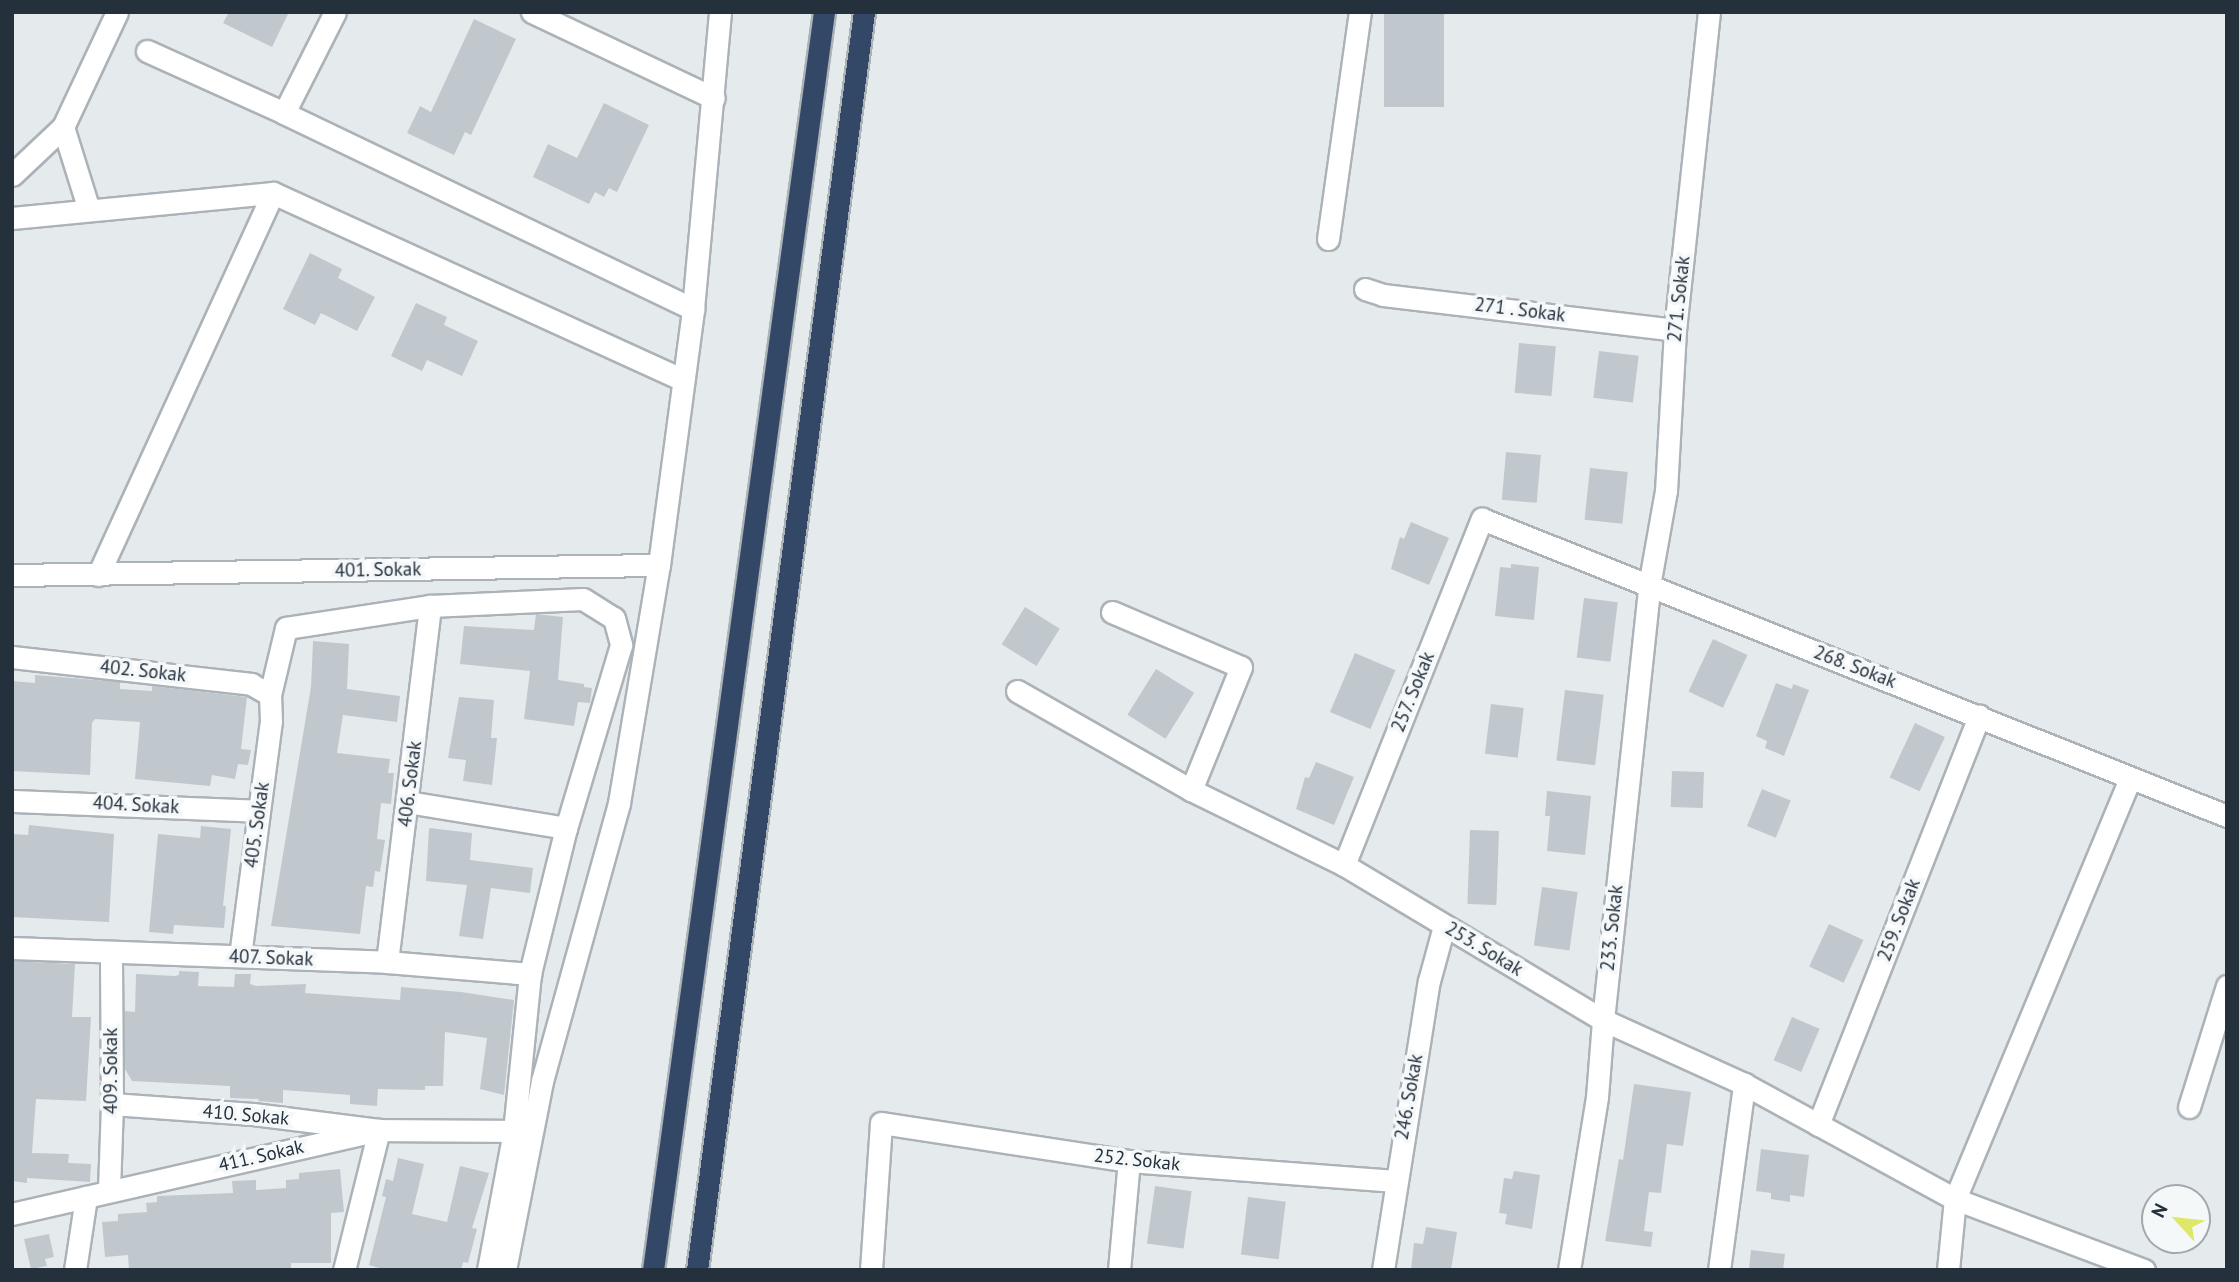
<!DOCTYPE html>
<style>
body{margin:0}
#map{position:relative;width:2239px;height:1282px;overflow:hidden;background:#e5eaed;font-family:"PT Sans",sans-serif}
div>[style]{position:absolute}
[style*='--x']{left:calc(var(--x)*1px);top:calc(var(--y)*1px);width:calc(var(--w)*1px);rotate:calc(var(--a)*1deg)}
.building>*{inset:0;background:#c1c8cd;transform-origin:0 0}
.roads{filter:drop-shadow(2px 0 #abb2b8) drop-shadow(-2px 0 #abb2b8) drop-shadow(0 2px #abb2b8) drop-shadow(0 -2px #abb2b8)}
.street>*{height:21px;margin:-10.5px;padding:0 10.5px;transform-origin:10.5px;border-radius:10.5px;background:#fff}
.highway>*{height:21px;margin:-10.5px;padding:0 10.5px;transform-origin:10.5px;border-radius:10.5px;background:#334867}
span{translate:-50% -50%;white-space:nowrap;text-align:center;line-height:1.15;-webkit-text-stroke:7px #f5f8f9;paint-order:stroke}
.street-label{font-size:19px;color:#25303d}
.frame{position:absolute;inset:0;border:14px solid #25303d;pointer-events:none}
.north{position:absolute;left:2141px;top:1184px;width:70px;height:70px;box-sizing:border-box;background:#f5f8f9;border:2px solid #a2a8ae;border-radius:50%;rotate:297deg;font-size:19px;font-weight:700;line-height:28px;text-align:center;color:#25303d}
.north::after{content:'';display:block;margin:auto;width:24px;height:32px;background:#dfe768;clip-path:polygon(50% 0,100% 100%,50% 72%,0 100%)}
</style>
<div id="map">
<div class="building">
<div style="clip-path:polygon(229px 12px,289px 12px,272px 47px,223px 23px)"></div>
<div style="left:1384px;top:12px;width:60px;height:95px"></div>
<div style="clip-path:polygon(474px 19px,516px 39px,471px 135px,465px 132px,454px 155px,407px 133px,420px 106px,431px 112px)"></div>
<div style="clip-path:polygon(604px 103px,649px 125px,617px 192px,609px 188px,604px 197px,595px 192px,589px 204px,533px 177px,548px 144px,577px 158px)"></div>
<div style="clip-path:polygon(310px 253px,342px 269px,338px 278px,375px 297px,357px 331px,321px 313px,315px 325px,283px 309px)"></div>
<div style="clip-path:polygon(416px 303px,447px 317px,444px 325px,478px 341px,462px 376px,427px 360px,422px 371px,391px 356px)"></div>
<div style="left:1519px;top:343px;width:37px;height:50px;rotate:5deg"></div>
<div style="left:1599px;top:351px;width:40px;height:47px;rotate:7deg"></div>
<div style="left:1506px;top:452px;width:35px;height:48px;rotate:5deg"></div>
<div style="left:1590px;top:468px;width:38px;height:52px;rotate:6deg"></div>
<div style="clip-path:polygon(1411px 522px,1449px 538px,1429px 585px,1391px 569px,1400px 537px,1404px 539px)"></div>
<div style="clip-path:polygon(1511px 564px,1539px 567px,1534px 620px,1495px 616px,1500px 567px,1511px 568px)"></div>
<div style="left:1584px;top:598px;width:34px;height:60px;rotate:7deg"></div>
<div style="left:1025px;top:607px;width:41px;height:44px;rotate:32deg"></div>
<div style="clip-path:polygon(536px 614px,563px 617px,558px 680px,584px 684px,584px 687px,592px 688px,590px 703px,578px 702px,574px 726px,524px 719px,530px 671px,460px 664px,464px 626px,534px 630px)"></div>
<div style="left:1713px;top:639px;width:38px;height:58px;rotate:25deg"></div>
<div style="clip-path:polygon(313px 641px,349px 644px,347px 689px,400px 696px,397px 722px,343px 715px,337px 753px,390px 759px,388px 773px,394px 773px,391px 804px,381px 803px,377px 839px,385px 840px,380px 872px,375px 871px,373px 887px,366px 886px,360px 934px,271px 926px,311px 687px)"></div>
<div style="left:1355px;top:653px;width:44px;height:64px;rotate:23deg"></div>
<div style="left:1156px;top:669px;width:45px;height:54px;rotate:32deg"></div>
<div style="clip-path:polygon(35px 675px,120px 682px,120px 689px,152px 691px,152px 686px,247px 697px,241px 749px,251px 750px,248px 765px,238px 764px,235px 779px,212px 775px,210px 786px,135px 779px,140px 722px,95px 719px,92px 723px,90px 775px,12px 771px,12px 681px,35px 683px)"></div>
<div style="clip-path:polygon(1776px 683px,1792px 689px,1793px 684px,1809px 690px,1784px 756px,1765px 748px,1767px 741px,1756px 736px)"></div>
<div style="left:1565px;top:690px;width:39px;height:71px;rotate:7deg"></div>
<div style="clip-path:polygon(459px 697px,494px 700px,491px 738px,497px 738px,492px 785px,463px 781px,466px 760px,448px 758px)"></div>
<div style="left:1491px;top:704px;width:33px;height:50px;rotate:7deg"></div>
<div style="left:1915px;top:723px;width:33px;height:60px;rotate:25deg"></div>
<div style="clip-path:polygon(1316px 762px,1354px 777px,1334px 825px,1296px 809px,1305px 777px,1309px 778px)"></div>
<div style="left:1672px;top:771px;width:32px;height:36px;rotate:2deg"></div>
<div style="left:1762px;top:789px;width:31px;height:40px;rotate:22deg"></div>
<div style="clip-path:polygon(1547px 791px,1591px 796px,1585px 855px,1547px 851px,1550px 816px,1545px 816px)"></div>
<div style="clip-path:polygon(29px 825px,114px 834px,109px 922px,12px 917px,12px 834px,28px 835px)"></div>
<div style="clip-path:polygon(201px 826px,231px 829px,223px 906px,226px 906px,224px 928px,174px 925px,173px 934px,149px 932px,158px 834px,200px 838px)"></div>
<div style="clip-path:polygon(429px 828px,472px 833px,470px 860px,533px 868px,530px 893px,491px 888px,483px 939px,459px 936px,467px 885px,426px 881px)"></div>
<div style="left:1470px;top:830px;width:29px;height:74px;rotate:2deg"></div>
<div style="left:1542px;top:887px;width:36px;height:59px;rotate:8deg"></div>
<div style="left:1829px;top:924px;width:38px;height:47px;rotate:25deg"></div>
<div style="clip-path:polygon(12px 961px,75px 964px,72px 1017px,91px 1017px,86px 1101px,36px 1099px,32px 1153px,69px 1154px,68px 1163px,91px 1164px,90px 1182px,27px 1178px,27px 1183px,12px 1181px)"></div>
<div style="clip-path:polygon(179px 971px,199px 972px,198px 986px,234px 987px,235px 974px,251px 974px,250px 984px,256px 986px,306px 984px,305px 993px,400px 1000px,401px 987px,461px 992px,514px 1000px,504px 1095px,480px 1089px,487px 1038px,445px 1032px,443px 1086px,425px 1086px,425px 1090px,378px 1089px,377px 1106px,350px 1104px,350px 1095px,283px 1090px,283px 1103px,258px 1101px,259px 1099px,230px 1098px,230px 1086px,132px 1081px,125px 1069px,125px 1011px,135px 1012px,136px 974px,175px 976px,179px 975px)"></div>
<div style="left:1792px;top:1017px;width:30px;height:47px;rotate:23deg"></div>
<div style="clip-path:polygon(1634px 1084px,1691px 1092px,1683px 1146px,1667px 1144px,1661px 1193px,1649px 1192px,1644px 1231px,1653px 1232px,1651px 1247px,1605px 1241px,1619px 1159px,1623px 1160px)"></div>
<div style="clip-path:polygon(1761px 1149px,1809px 1155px,1804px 1197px,1790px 1195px,1790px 1202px,1771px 1199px,1771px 1193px,1756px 1191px)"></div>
<div style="clip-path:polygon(398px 1158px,424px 1164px,412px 1214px,447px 1222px,460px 1166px,489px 1173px,472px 1228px,477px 1229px,468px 1263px,463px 1262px,461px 1270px,386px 1270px,369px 1265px,386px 1197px,382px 1196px,386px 1179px,393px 1181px)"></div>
<div style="clip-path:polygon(340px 1169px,344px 1212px,331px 1213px,331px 1263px,291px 1263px,291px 1270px,129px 1270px,128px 1255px,105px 1257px,102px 1222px,118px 1221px,118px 1214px,147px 1212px,146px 1203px,157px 1202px,157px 1196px,233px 1193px,232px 1181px,256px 1180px,256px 1190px,286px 1188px,286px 1180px,299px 1179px,299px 1173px)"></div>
<div style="clip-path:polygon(1514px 1171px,1540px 1175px,1532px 1229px,1505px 1224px,1507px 1214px,1499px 1213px,1504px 1178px,1512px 1179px)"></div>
<div style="left:1155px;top:1186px;width:37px;height:58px;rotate:8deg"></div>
<div style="left:1248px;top:1197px;width:38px;height:58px;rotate:7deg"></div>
<div style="clip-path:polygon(1426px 1227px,1457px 1232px,1451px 1270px,1411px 1270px,1414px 1243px,1423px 1244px)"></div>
<div style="clip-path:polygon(49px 1234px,54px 1257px,45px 1259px,47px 1266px,31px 1269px,24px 1239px)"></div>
<div style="clip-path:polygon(1751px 1250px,1785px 1254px,1783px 1270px,1749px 1270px)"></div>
</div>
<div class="roads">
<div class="street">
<div style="--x:532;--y:12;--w:201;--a:25.3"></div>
<div style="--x:147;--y:51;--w:150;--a:24.3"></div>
<div style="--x:284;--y:113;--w:454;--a:25.6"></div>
<div style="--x:284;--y:113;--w:113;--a:-63.2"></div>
<div style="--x:63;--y:127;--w:87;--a:72.6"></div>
<div style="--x:12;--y:175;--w:70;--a:-43.3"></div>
<div style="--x:63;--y:127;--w:127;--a:-64.8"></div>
<div style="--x:12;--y:218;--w:262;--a:-5.5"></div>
<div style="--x:273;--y:193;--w:451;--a:24.5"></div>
<div style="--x:1328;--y:239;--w:229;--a:-82"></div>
<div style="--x:1365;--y:289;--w:19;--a:18"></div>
<div style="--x:1383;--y:295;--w:294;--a:6.8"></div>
<div style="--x:12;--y:575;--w:647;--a:-0.89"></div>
<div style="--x:98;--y:575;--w:420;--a:-65.4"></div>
<div style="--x:1112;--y:612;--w:140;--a:23.1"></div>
<div style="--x:1241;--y:667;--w:133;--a:112.1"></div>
<div style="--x:12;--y:657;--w:241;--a:6.4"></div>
<div style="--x:251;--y:684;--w:22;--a:30"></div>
<div style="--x:1017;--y:691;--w:200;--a:29.6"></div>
<div style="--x:1191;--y:790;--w:170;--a:26.1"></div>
<div style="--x:1344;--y:865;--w:302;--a:30.9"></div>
<div style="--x:1603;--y:1020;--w:155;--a:24.4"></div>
<div style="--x:1744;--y:1084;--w:240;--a:28.6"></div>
<div style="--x:1955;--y:1199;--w:202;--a:20.6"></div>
<div style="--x:12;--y:801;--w:247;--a:2.3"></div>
<div style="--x:408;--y:802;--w:160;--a:9.3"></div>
<div style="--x:1344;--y:865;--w:373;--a:-68.3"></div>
<div style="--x:1482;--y:519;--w:802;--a:21.74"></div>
<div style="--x:12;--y:948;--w:375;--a:2.1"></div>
<div style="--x:387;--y:962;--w:144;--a:4.8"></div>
<div style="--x:240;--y:956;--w:236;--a:-82.5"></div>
<div style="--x:271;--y:722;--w:27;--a:-92"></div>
<div style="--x:270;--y:695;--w:69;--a:-76.6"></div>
<div style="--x:286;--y:628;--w:146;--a:-8.7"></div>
<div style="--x:430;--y:606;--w:153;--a:-2.6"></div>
<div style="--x:583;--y:599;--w:36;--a:32"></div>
<div style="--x:614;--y:618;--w:28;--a:75"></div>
<div style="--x:621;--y:645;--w:191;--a:106.7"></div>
<div style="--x:566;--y:828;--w:150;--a:103.9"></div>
<div style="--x:530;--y:974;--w:158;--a:95.8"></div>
<div style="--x:514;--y:1131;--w:141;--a:100.6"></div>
<div style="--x:387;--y:962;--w:359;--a:-83.1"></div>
<div style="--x:112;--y:1104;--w:141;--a:4.1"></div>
<div style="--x:253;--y:1114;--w:127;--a:7.2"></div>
<div style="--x:379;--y:1130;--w:144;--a:104"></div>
<div style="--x:2189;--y:1107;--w:127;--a:-72.6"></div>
<div style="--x:1818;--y:1125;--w:440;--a:-68.5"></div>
<div style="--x:109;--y:1190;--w:86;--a:-88"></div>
<div style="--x:112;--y:1104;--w:152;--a:-90.4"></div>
<div style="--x:12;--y:1214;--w:376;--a:-12.9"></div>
<div style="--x:379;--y:1130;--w:135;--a:0.4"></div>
<div style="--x:75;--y:1270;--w:74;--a:-81.4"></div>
<div style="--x:505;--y:1270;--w:193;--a:-78.9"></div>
<div style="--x:542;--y:1081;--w:288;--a:-74.5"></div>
<div style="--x:619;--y:803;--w:241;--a:-80.5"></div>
<div style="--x:659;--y:565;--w:258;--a:-82.4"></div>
<div style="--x:693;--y:309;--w:298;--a:-84.8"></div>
<div style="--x:871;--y:1270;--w:147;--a:-86.1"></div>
<div style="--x:881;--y:1123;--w:251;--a:8.7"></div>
<div style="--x:1129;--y:1161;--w:267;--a:4.3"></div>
<div style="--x:1119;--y:1270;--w:109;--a:-84.8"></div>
<div style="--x:1383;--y:1270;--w:293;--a:-81"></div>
<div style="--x:1429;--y:981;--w:57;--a:-74.7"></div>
<div style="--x:1569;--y:1270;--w:175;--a:-80.8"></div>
<div style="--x:1597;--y:1097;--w:77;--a:-85.5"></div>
<div style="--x:1603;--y:1020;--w:436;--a:-83.9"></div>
<div style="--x:1649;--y:586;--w:97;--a:-79.9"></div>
<div style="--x:1666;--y:491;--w:161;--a:-86.8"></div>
<div style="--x:1675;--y:330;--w:320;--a:-83.9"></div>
<div style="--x:1719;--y:1270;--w:188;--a:-82.3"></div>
<div style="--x:1948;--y:1270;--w:71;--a:-84.4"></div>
<div style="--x:1955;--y:1199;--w:456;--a:-67.4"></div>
</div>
<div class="highway">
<div style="--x:653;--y:1270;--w:1270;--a:-82.26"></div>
<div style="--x:697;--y:1270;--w:1269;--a:-82.44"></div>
</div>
</div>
<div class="street-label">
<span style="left:1679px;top:299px;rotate:-84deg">271. Sokak</span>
<span style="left:1520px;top:310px;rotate:7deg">271 . Sokak</span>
<span style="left:378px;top:570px;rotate:-1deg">401. Sokak</span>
<span style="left:1855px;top:667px;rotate:21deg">268. Sokak</span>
<span style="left:143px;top:671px;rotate:6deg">402. Sokak</span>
<span style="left:1413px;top:692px;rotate:-68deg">257. Sokak</span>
<span style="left:410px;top:784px;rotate:-83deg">406. Sokak</span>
<span style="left:136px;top:805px;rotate:3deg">404. Sokak</span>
<span style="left:257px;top:825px;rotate:-82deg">405. Sokak</span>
<span style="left:1899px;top:920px;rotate:-69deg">259. Sokak</span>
<span style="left:1612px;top:928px;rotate:-84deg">233. Sokak</span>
<span style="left:1484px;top:949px;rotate:31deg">253. Sokak</span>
<span style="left:271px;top:958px;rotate:2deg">407. Sokak</span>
<span style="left:111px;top:1071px;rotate:-90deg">409. Sokak</span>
<span style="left:1409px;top:1097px;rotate:-80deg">246. Sokak</span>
<span style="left:246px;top:1115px;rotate:5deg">410. Sokak</span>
<span style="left:261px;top:1156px;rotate:-13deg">411. Sokak</span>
<span style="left:1137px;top:1160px;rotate:6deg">252. Sokak</span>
</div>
<div class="frame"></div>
<div class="north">N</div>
</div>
